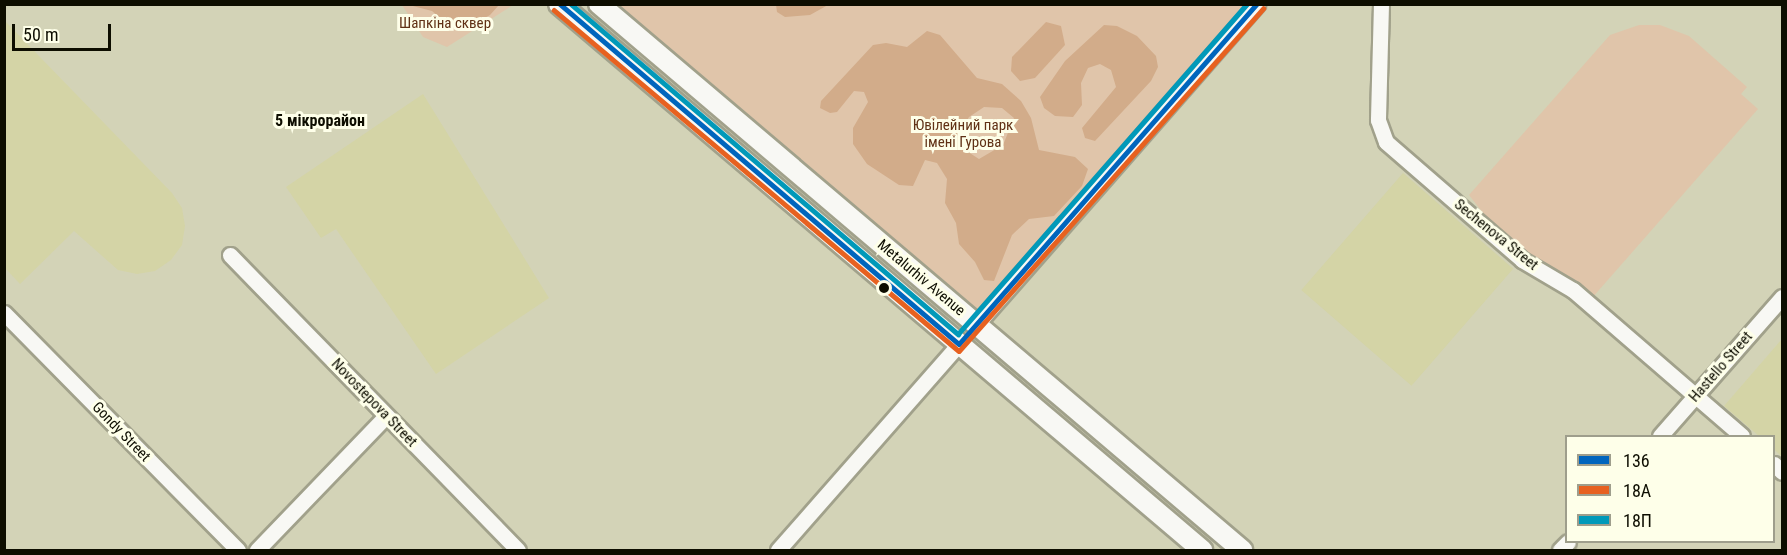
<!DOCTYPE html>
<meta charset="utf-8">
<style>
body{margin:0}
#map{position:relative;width:1787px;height:555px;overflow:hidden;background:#d3d3b7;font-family:"Roboto Condensed",sans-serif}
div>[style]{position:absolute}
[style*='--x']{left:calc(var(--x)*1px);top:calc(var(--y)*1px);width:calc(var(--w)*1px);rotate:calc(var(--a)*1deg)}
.built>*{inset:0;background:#d4d4a6;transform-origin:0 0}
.green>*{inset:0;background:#e0c5aa}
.forest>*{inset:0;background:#d2ac8a}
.roads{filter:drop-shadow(2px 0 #a1a18b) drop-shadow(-2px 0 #a1a18b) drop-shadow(0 2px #a1a18b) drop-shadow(0 -2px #a1a18b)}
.minor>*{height:15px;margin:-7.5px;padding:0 7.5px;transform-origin:7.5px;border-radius:7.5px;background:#f8f8f4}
.major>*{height:20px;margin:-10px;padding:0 10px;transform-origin:10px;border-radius:10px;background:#f8f8f4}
.bus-1>*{height:4.5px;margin:-2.25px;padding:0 2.25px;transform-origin:2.25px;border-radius:2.25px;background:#0065bd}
.bus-2>*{height:4.5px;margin:-2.25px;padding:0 2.25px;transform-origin:2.25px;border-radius:2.25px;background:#e76120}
.bus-3>*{height:4.5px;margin:-2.25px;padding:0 2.25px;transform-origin:2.25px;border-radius:2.25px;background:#0199b9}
.dots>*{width:16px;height:16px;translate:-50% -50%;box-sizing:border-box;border:3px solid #feffe9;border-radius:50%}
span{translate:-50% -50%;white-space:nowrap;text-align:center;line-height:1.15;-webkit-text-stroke:6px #feffe9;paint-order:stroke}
.park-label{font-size:15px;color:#603115}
.street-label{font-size:15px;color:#0d0d00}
.neighbourhood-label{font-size:16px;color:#0d0d00;font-weight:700}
.frame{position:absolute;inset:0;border:6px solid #0d0d00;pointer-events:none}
.legend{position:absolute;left:1565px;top:435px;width:210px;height:108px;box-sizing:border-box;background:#feffe9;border:2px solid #9e9e8c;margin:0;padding:8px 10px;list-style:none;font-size:18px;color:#0d0d00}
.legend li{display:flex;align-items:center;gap:12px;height:30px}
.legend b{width:30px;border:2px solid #9e9e8c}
.scale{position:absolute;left:12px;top:24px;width:99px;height:27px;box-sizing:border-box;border:3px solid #0d0d00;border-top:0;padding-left:8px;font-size:18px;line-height:21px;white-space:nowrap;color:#0d0d00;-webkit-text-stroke:4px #feffe9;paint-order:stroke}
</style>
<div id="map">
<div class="built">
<div style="clip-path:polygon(5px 21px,172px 193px,182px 208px,185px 226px,182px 245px,171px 260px,155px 271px,137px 274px,118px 270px,74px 231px,20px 284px,5px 268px)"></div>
<div style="clip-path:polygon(423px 94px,549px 298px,436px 374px,336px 229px,321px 238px,286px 187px)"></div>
<div style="left:1403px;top:173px;width:146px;height:155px;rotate:41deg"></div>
<div style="clip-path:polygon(1782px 339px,1782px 457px,1774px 449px,1774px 436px,1759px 436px,1724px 406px)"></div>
</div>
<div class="green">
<div style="clip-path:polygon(402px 5px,513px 5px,447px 47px,423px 37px)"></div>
<div style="clip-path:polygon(611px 5px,1249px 5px,976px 315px)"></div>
<div style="clip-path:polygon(1660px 25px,1689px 36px,1747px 87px,1741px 94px,1758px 109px,1592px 298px,1571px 279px,1522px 249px,1490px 222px,1469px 195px,1610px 35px,1639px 25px)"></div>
</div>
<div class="forest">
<div style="clip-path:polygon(409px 5px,499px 5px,490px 15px,463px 30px,451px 27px,432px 11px)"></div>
<div style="clip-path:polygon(776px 5px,776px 4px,828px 5px,810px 15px,785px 17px,777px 12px)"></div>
<div style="clip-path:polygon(1046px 22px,1061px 26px,1065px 45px,1035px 78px,1020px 81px,1011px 71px,1012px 57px)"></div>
<div style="clip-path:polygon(1104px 25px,1117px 26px,1137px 36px,1156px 56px,1158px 67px,1151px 81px,1095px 141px,1085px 138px,1082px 128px,1116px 87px,1111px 70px,1100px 64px,1088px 68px,1081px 83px,1082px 105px,1073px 117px,1055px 116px,1044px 108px,1040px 97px,1065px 61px)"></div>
<div style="clip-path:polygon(evenodd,927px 31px,940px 35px,977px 78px,1002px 84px,1021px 101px,1031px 118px,1039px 150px,1075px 157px,1088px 169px,1082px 186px,1054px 216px,1029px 219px,1012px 235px,994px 281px,984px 280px,975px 262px,959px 244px,956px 223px,945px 203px,947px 179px,937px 163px,925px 160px,913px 186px,899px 185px,867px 164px,853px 144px,853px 128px,868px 102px,864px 92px,854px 91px,837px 112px,830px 113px,820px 108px,821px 101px,873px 45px,886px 43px,907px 47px,927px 31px,984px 107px,1002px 108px,1014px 118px,1003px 145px,979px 159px,962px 148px,960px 132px,969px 117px,984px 107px)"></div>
</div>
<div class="roads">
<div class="minor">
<div style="--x:1381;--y:4;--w:116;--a:91.5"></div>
<div style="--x:1378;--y:120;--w:23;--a:70"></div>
<div style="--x:1386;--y:142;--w:180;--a:40.9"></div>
<div style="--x:1522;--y:260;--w:59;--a:30.5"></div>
<div style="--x:1573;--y:290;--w:223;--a:40.8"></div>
<div style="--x:230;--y:255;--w:412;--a:45.7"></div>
<div style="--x:4;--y:313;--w:333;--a:45.4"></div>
<div style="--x:976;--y:325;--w:427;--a:-48.8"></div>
<div style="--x:1660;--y:436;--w:185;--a:-48.7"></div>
<div style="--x:1774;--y:464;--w:11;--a:45"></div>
<div style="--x:257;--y:550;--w:186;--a:-46.1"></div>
<div style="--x:778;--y:550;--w:274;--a:-48.7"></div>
<div style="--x:1560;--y:550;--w:11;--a:-45"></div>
</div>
<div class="major">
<div style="--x:559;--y:4;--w:844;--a:40.34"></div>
<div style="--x:599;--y:4;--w:844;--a:40.34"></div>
</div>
</div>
<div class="bus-1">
<div style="--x:560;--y:4;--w:524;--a:40.44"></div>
<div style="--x:959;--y:344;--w:452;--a:-48.8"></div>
</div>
<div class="bus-2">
<div style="--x:554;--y:10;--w:529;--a:40.1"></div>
<div style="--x:959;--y:351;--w:458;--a:-48.4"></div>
</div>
<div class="bus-3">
<div style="--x:571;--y:4;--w:509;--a:40.45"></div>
<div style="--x:958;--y:334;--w:439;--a:-48.8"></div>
</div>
<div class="dots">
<div style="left:884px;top:288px;background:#0d0d00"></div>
</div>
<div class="park-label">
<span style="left:445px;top:24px">Шапкіна сквер</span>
<span style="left:963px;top:134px">Ювілейний парк<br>імені Гурова</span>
</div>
<div class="street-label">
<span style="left:1496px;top:235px;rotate:39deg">Sechenova Street</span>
<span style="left:921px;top:278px;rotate:40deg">Metalurhiv Avenue</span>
<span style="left:1721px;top:367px;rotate:-49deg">Hastello Street</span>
<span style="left:374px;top:403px;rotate:46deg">Novostepova Street</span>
<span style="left:121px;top:432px;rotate:46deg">Gondy Street</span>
</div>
<div class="neighbourhood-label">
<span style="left:320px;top:121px">5 мікрорайон</span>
</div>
<div class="frame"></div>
<ul class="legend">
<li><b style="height:8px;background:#0065bd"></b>136</li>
<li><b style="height:8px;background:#e76120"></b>18А</li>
<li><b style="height:8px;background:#0199b9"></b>18П</li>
</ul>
<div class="scale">50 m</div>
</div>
